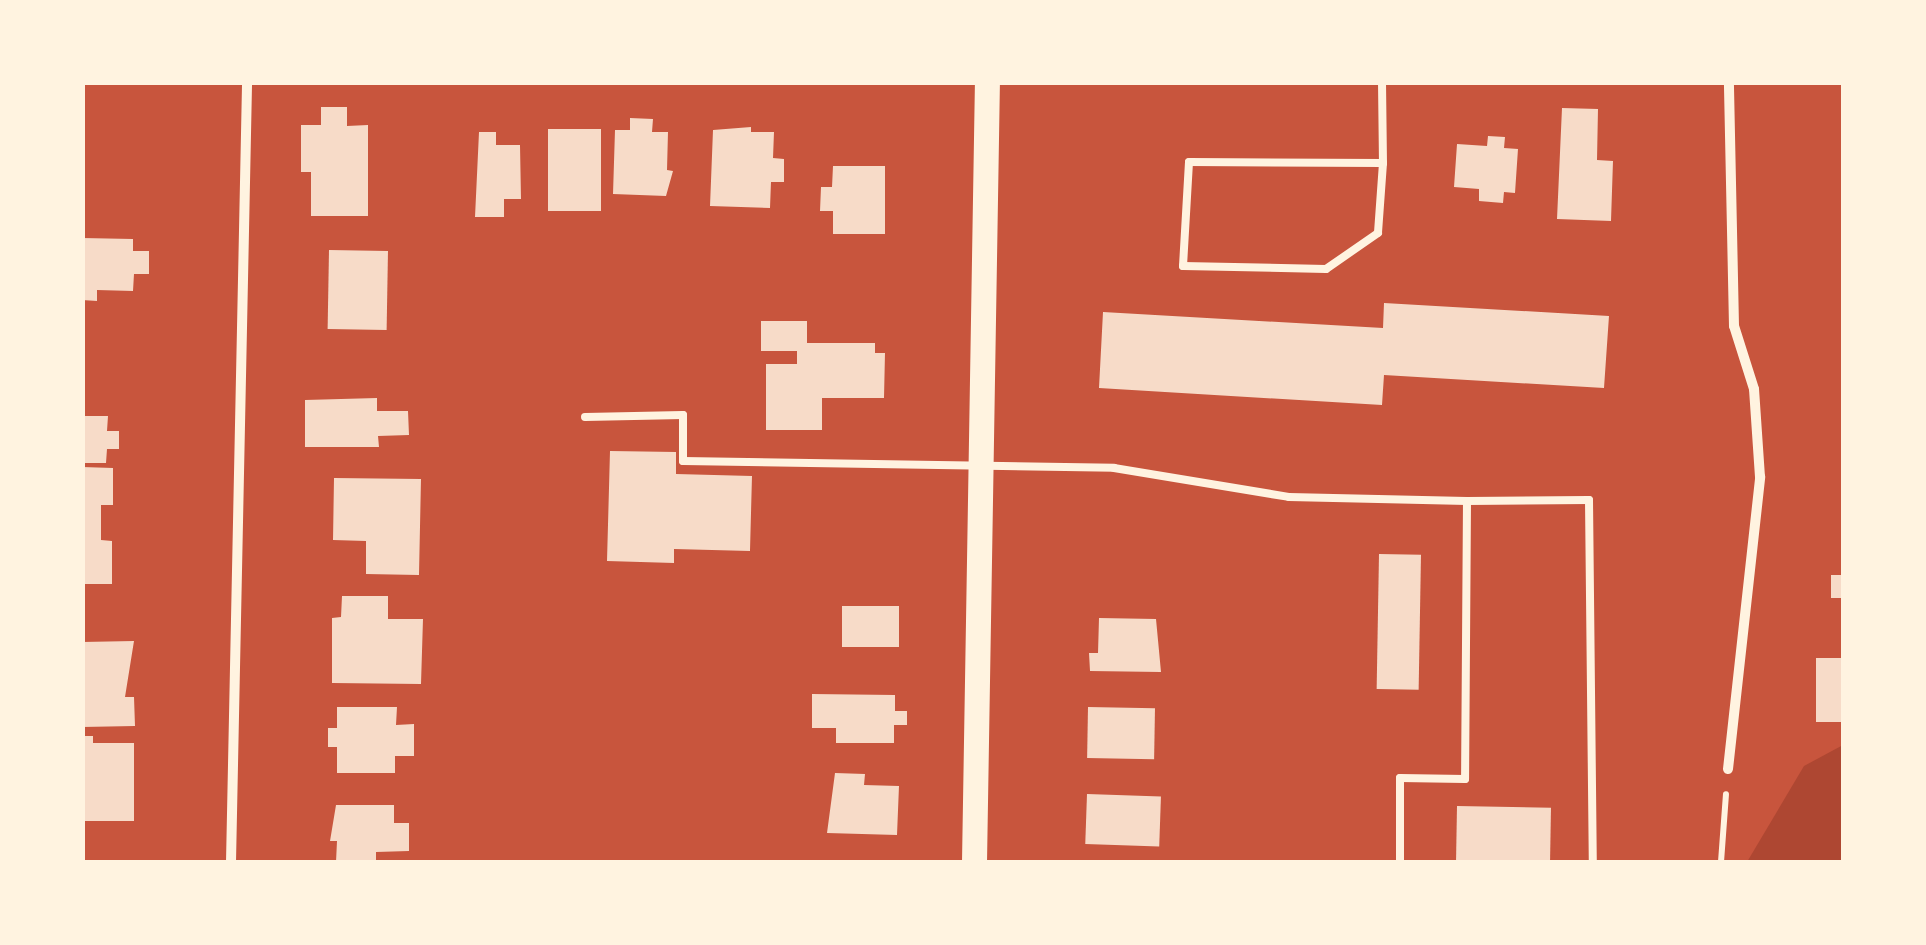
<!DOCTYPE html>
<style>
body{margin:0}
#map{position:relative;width:1926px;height:945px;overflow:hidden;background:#c8553d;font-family:"Roboto Serif",serif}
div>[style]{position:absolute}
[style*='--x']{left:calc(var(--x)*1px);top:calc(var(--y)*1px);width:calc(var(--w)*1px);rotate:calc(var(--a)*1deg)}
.green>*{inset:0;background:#ae4732}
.building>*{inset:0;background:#f7dbc8;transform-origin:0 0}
.path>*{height:6px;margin:-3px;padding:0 3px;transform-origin:3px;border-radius:3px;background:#fff3e0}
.service>*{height:8px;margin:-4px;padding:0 4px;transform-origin:4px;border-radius:4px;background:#fff3e0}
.minor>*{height:10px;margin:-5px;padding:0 5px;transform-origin:5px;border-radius:5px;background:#fff3e0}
.primary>*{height:25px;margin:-12.5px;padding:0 12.5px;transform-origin:12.5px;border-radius:12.5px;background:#fff3e0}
span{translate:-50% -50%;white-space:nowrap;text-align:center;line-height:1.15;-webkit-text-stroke:9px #fff3e0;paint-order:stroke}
.frame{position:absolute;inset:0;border:85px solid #fff3e0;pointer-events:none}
</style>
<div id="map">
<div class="green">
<div style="clip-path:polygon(1843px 745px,1843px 862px,1747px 862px,1804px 766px)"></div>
</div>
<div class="building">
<div style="clip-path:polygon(321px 107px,347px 107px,347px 126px,368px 125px,368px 216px,311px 216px,311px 172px,301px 172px,301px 125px,321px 125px)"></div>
<div style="clip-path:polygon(1562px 108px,1598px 109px,1597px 160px,1613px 161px,1611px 221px,1557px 219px)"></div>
<div style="clip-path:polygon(630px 118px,653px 119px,652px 132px,668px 132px,667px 170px,673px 171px,666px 196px,613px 194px,615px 130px,630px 130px)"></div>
<div style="clip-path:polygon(751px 127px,751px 132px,774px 132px,773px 158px,784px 159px,784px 182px,771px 182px,770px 208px,710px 206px,713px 130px)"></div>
<div style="left:548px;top:129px;width:53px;height:82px"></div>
<div style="clip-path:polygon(479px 132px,496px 132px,496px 145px,520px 145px,521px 199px,504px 199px,504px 217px,475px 217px)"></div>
<div style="clip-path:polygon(1488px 136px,1505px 137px,1504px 148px,1518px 149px,1515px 193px,1504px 192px,1503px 203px,1479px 201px,1479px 189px,1454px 187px,1457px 144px,1487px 146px)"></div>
<div style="clip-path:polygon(833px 166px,885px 166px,885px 234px,833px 234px,833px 211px,820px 211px,821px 187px,832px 187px)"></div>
<div style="clip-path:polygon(82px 238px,133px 239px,133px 251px,149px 251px,149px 274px,134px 274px,133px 291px,97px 290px,97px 301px,82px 300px)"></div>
<div style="left:329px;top:250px;width:59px;height:79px;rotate:1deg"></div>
<div style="clip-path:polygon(1384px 303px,1609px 316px,1604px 388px,1384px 375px,1382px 405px,1099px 388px,1103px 312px,1383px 328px)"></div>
<div style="clip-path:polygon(761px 321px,807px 321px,807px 343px,875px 343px,875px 353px,885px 353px,884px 398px,822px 398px,822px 430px,766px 430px,766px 364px,797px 364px,797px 351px,761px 351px)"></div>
<div style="clip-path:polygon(377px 398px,377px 411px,408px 411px,409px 435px,378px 436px,379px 447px,305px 447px,305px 400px)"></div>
<div style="clip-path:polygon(82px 416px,108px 416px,107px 431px,119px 431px,119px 449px,107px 449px,106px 463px,82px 463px)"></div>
<div style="clip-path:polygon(610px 451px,676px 452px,676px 474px,752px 476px,750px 551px,674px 549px,674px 563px,607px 561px)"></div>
<div style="clip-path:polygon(82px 467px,113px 468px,113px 505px,101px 505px,101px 540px,112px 541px,112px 584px,82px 584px)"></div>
<div style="clip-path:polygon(334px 478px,421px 479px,419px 575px,366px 574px,366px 541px,333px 540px)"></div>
<div style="left:1379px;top:554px;width:42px;height:135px;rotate:1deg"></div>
<div style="left:1831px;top:575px;width:13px;height:23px"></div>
<div style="clip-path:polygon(342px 596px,388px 596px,388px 619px,423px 619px,421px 684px,332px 683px,332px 618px,341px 617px)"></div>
<div style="left:842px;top:606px;width:57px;height:41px"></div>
<div style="clip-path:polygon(1099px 618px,1156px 619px,1161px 672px,1090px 671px,1089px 653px,1098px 653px)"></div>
<div style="clip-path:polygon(134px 641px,125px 697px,134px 697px,135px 726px,82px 727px,82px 642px)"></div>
<div style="left:1816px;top:658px;width:28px;height:64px"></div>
<div style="clip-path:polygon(812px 694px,895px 695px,895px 711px,907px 711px,907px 725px,894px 725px,894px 743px,836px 743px,836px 728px,812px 728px)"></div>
<div style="clip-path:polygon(337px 707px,397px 707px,396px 725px,414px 724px,414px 756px,395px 756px,395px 773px,337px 773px,337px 747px,328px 747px,328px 728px,337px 728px)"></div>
<div style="left:1088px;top:707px;width:67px;height:51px;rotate:1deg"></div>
<div style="clip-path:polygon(82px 736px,93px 736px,93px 743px,134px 743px,134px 821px,82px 821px)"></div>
<div style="clip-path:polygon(835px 773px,865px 774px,864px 785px,899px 786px,897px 835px,827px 833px)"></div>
<div style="left:1087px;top:794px;width:74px;height:50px;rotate:2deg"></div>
<div style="clip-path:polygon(336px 805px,394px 805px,394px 823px,409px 823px,409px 851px,376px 852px,376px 862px,336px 862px,337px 841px,330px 841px)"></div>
<div style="left:1457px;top:806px;width:94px;height:56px;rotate:1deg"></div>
</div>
<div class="path">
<div style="--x:1721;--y:862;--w:68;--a:-85.8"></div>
</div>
<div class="service">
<div style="--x:1382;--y:82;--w:81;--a:89.3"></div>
<div style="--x:1383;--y:163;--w:70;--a:94.1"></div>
<div style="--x:1378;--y:233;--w:63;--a:145.3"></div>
<div style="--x:1326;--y:269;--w:143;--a:-178.8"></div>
<div style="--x:1183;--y:266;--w:104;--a:-86.7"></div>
<div style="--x:1189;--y:162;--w:194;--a:0.3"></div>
<div style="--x:585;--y:417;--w:98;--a:-1.2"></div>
<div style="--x:683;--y:415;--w:46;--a:90"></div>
<div style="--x:683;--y:461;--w:431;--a:0.9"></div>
<div style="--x:1114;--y:468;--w:177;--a:9.4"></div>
<div style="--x:1289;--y:497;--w:178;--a:1.3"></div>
<div style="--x:1467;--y:501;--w:278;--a:90.4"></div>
<div style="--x:1465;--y:779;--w:65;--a:-179.1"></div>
<div style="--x:1400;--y:778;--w:84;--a:90"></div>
<div style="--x:1467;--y:501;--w:122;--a:-0.5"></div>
<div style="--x:1589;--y:500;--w:362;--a:89.4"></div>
</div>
<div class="minor">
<div style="--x:1728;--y:769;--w:294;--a:-83.7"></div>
<div style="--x:1760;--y:477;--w:88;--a:-93.9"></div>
<div style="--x:1754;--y:389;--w:66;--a:-107.6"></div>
<div style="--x:1734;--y:326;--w:244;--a:-91.2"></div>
<div style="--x:231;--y:862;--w:780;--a:-88.82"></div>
</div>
<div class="primary">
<div style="--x:974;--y:862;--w:780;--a:-89.05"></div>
</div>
<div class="frame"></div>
</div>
